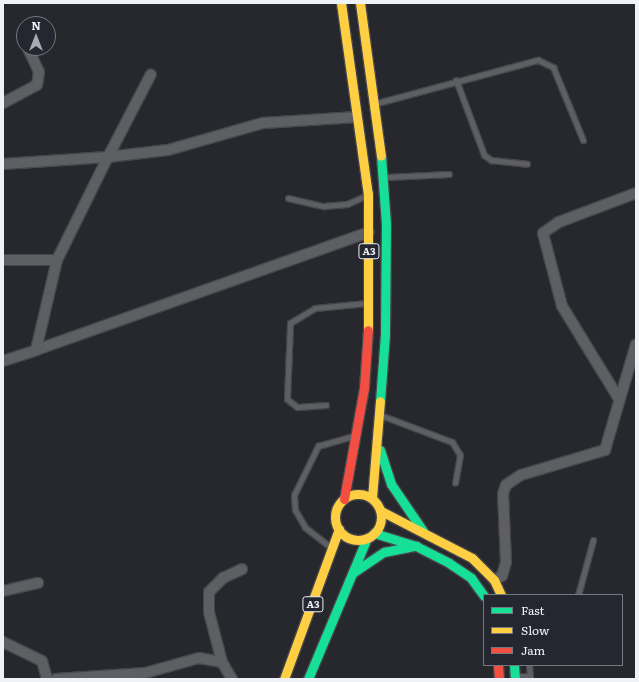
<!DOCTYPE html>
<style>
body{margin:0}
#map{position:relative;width:639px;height:682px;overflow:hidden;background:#27282d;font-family:Literata,serif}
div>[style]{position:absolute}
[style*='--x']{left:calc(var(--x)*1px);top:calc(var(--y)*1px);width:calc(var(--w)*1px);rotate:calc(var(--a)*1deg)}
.roads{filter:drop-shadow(1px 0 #46464b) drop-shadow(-1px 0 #46464b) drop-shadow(0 1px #46464b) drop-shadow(0 -1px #46464b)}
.lane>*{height:5px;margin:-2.5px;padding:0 2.5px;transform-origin:2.5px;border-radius:2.5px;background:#5d5f63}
.street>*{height:10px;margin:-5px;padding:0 5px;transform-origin:5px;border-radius:5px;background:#5d5f63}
.fast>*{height:9px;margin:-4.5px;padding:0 4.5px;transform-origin:4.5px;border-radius:4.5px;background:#16e098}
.slow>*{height:9px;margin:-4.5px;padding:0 4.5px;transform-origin:4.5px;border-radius:4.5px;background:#ffcf43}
.slow>.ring{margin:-4.5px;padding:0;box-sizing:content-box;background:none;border:9px solid #ffcf43;border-radius:50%}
.jam>*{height:9px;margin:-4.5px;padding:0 4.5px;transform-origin:4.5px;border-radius:4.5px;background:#f24e42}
span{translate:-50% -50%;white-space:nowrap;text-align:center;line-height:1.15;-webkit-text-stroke:3px #242730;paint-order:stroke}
.shield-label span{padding:1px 3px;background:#242730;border:1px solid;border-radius:3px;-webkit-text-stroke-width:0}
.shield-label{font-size:10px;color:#f0f2f9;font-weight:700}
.frame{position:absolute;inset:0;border:4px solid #f0f2f9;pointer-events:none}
.legend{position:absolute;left:483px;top:594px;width:140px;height:72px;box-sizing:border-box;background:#242730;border:1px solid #767880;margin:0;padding:5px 7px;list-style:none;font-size:12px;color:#f0f2f9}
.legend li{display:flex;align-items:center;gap:8px;height:20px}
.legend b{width:20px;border:1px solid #767880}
.north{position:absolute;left:16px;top:16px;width:40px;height:40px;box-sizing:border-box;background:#242730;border:1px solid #767880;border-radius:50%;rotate:0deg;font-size:11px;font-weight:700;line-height:16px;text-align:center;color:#f0f2f9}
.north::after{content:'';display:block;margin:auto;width:14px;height:18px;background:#aaabb2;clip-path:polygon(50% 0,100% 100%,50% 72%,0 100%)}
</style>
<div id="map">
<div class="roads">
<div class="lane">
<div style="--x:456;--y:80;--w:80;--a:69.5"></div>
<div style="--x:484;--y:155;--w:9;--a:36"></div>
<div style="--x:491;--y:160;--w:36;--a:6"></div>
<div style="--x:377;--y:103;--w:167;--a:-15"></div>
<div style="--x:538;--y:60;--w:17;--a:25"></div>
<div style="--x:553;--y:67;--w:79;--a:67.7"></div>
<div style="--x:387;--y:177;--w:62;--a:-2.8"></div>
<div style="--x:288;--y:198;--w:37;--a:13"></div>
<div style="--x:324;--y:206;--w:23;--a:-5"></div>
<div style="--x:347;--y:204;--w:20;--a:-24"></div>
<div style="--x:326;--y:405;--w:29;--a:176"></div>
<div style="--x:297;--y:407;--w:13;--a:-141"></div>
<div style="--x:287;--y:399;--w:76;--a:-87.7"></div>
<div style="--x:290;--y:323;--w:29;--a:-31"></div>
<div style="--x:315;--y:308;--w:52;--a:-5.5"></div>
<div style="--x:383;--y:416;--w:74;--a:20.6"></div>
<div style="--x:452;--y:442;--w:15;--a:58"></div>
<div style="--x:460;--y:455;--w:28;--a:100"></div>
<div style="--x:329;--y:546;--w:31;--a:-142"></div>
<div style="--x:305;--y:527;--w:20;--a:-120"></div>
<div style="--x:295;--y:510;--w:15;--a:-94"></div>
<div style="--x:294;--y:495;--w:55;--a:-63.9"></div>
<div style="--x:318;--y:446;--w:35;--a:-16"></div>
<div style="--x:578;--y:595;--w:57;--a:-74.7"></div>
<div style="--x:529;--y:665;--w:11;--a:85"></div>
<div style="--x:518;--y:676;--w:12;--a:0"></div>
<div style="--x:530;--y:676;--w:3;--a:90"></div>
</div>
<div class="street">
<div style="--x:3;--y:103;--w:38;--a:-28"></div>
<div style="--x:37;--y:85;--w:13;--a:-81"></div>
<div style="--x:39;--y:72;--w:26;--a:-115"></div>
<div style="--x:3;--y:164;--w:105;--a:-3.8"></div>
<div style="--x:108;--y:157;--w:93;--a:-62.6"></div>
<div style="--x:3;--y:260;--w:54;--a:0"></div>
<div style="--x:36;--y:350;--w:353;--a:-19.5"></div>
<div style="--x:3;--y:361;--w:35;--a:-18"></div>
<div style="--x:36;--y:350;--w:92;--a:-76.9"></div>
<div style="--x:57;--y:260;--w:115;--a:-63.7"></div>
<div style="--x:108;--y:157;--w:60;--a:-6.7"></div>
<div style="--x:168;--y:150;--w:99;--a:-15.9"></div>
<div style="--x:263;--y:123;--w:94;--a:-3.7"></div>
<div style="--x:619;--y:399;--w:109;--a:-121.5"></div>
<div style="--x:562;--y:306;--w:75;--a:-104.6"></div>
<div style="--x:543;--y:233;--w:19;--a:-35"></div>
<div style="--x:559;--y:222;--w:82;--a:-20.6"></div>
<div style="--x:494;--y:580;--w:9;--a:-27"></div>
<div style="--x:502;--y:576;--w:15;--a:-74"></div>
<div style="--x:506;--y:562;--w:68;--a:-92.5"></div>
<div style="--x:503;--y:494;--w:9;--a:-72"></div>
<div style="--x:506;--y:485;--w:18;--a:-34"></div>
<div style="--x:521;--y:475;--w:88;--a:-16.6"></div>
<div style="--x:605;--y:450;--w:110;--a:-73.7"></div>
<div style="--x:3;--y:591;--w:36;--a:-13"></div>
<div style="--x:3;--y:642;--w:43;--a:26"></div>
<div style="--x:42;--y:661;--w:19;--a:74"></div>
<div style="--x:222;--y:662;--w:52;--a:-104.6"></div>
<div style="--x:209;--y:612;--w:20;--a:-90"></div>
<div style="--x:209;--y:592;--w:20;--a:-45"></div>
<div style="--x:223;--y:578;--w:21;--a:-25"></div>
<div style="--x:56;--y:679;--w:89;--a:-3.9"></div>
<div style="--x:145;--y:673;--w:56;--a:-15.5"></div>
<div style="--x:199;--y:658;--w:23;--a:10"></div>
<div style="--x:222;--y:662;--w:20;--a:60"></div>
</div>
<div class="fast">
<div style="--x:380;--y:401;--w:67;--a:-85.7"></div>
<div style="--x:385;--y:334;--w:110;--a:-89.5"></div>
<div style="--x:386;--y:224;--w:68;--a:-94.2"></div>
<div style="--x:380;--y:450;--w:36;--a:72"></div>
<div style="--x:391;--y:484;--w:57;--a:55.8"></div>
<div style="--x:374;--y:533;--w:44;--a:17.2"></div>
<div style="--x:416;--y:546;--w:37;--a:27"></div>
<div style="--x:449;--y:563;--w:27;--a:34"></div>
<div style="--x:471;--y:578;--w:22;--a:54"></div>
<div style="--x:354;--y:572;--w:36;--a:-34"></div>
<div style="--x:384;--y:552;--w:33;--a:-11"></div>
<div style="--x:514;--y:665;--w:14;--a:86"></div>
<div style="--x:308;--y:679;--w:153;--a:-67.3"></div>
</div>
<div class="slow">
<div style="--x:341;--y:3;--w:193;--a:82"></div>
<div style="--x:368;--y:194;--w:136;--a:90"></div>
<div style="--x:360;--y:3;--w:154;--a:82.2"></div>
<div class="ring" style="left:335px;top:494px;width:37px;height:37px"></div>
<div style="--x:372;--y:498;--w:97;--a:-85.3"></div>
<div style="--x:381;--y:511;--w:102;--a:27.3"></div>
<div style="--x:472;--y:558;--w:31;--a:45"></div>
<div style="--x:494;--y:580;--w:17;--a:65"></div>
<div style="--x:284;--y:679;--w:160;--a:-69.9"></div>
</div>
<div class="jam">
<div style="--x:344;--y:499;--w:113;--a:-79.8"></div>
<div style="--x:364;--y:388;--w:58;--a:-86.1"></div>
<div style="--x:498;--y:665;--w:14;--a:86"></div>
</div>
</div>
<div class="shield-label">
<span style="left:369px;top:251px">A3</span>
<span style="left:313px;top:604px">A3</span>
</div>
<div class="frame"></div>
<ul class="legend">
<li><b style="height:5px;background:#16e098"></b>Fast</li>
<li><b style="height:5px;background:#ffcf43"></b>Slow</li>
<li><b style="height:5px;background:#f24e42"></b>Jam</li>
</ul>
<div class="north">N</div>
</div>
